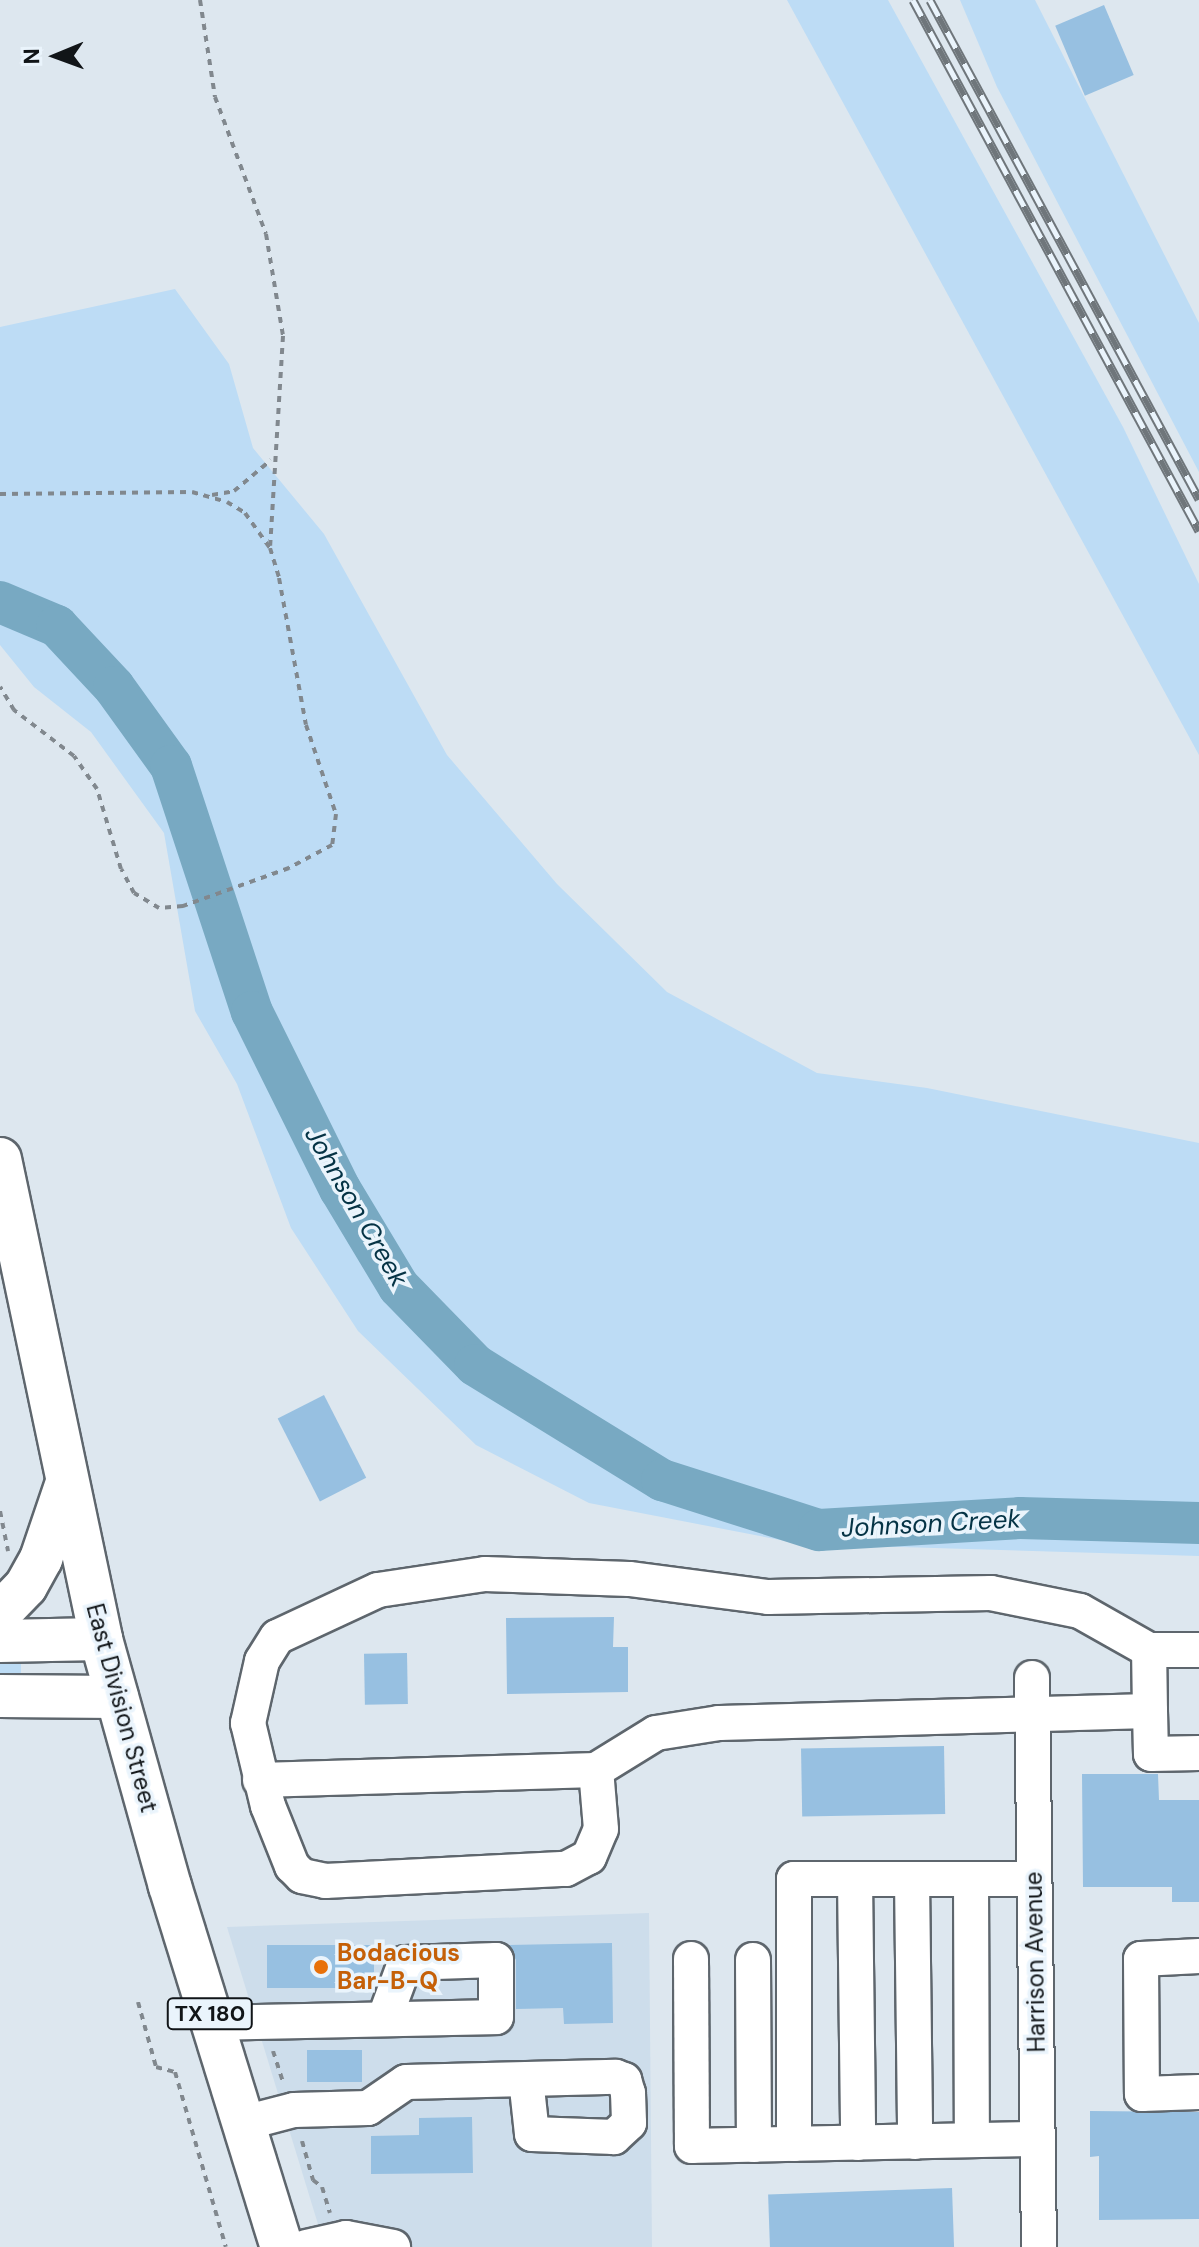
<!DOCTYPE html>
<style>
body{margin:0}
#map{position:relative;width:1199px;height:2247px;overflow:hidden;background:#dde7ef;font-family:"DM Sans",sans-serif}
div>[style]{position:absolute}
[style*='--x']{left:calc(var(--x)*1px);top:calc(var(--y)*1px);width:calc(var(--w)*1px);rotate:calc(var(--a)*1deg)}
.built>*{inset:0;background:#cdddeb}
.green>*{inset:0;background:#bddcf5;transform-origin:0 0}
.river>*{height:42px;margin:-21px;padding:0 21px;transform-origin:21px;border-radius:21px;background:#78a9c2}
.building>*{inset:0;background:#97c0e1;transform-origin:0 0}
.path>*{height:4px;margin-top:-2px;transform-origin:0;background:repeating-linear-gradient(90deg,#81888e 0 6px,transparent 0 12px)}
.roads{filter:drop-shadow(2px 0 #5e666d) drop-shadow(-2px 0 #5e666d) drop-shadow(0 2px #5e666d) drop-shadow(0 -2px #5e666d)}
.minor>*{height:34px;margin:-17px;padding:0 17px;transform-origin:17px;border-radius:17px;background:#fff}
.major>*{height:42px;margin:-21px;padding:0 21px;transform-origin:21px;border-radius:21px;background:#fff}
.rail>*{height:9px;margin-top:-4.5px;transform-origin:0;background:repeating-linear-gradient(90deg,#eaf4fc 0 18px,#6f767b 0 36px);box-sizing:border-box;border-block:2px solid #6f767b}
.dots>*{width:22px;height:22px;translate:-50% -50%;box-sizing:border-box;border:4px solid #eaf4fc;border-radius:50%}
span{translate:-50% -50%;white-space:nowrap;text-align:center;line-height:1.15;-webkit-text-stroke:7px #eaf4fc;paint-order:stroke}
.shield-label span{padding:2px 6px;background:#eaf4fc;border:2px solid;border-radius:6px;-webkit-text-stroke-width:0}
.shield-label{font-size:22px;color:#111518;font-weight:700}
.street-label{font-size:24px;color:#111518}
.food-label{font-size:24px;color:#c56008;font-weight:700}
.left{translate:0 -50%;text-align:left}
.water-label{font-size:26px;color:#053345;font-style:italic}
.north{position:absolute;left:16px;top:16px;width:80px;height:80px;-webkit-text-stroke:6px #eaf4fc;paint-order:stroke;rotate:269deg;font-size:22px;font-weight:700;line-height:32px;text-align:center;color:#111518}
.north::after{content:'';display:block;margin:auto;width:28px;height:36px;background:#111518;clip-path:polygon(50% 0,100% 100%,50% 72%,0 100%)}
</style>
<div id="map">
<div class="built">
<div style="clip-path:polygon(649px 1913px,652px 2247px,325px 2247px,227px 1927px)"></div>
</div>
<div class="green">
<div style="clip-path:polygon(787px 0,888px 0,1123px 427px,1199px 584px,1199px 755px)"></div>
<div style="clip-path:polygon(960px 0,1035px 0,1199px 323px,1199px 472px,997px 87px)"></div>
<div style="clip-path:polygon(175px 289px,229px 364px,253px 448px,324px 534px,447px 755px,557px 884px,667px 992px,817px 1073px,927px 1088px,1199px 1143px,1199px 1556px,801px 1544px,589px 1503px,476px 1445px,358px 1331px,291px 1228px,237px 1084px,195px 1011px,164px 833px,91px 732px,34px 687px,0 645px,0 327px)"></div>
<div style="left:0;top:1657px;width:21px;height:17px"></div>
</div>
<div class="river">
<div style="--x:0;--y:602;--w:62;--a:22.8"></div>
<div style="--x:57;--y:626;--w:83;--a:46.9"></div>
<div style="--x:114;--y:687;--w:97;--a:54.2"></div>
<div style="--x:171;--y:766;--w:259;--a:71.8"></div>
<div style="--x:252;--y:1012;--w:198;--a:63.6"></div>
<div style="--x:340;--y:1189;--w:114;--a:59"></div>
<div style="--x:399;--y:1287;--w:109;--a:45.7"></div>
<div style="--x:475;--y:1365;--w:220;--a:31.6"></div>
<div style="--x:662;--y:1480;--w:165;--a:17.7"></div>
<div style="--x:819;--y:1530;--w:201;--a:-3.4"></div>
<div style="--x:1020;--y:1518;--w:179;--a:1.6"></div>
</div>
<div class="building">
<div style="left:1104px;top:5px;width:76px;height:53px;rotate:67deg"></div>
<div style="left:324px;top:1395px;width:93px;height:52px;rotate:63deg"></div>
<div style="clip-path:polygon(614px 1617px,613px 1647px,628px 1647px,628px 1692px,507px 1694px,506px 1618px)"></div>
<div style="left:407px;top:1653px;width:51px;height:43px;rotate:89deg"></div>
<div style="left:944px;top:1746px;width:68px;height:143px;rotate:89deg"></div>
<div style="clip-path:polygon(1082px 1774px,1158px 1774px,1159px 1800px,1199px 1800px,1199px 1902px,1172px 1902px,1172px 1887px,1083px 1887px)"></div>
<div style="clip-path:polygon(612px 1943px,613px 2023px,564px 2024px,563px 2008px,516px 2009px,516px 1960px,508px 1945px)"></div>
<div style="left:374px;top:1945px;width:43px;height:107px;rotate:90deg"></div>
<div style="left:362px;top:2050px;width:32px;height:55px;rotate:90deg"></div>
<div style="clip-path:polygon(1090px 2111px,1199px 2112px,1199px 2219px,1099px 2220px,1099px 2156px,1090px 2157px)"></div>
<div style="clip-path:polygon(472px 2117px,473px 2173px,371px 2174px,371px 2136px,419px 2135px,419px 2118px)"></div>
<div style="left:952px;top:2188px;width:59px;height:184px;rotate:88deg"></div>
</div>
<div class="path">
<div style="--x:200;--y:0;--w:98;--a:81.2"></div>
<div style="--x:215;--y:97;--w:146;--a:69.6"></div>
<div style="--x:266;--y:234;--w:103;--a:80.5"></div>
<div style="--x:283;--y:336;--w:210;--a:93.5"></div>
<div style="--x:0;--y:494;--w:192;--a:-0.6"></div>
<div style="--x:192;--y:492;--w:36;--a:16"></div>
<div style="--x:227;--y:502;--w:21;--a:31"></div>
<div style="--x:245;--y:513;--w:43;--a:54.5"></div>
<div style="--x:270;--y:548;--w:31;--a:73"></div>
<div style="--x:279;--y:578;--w:149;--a:79.6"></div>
<div style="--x:306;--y:725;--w:94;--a:71.4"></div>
<div style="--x:336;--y:814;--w:31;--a:97"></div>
<div style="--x:332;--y:845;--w:49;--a:151.9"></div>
<div style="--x:289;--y:868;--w:113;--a:160.3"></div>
<div style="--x:183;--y:906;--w:24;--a:175"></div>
<div style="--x:159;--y:908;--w:29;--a:-149"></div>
<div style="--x:134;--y:893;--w:27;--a:-118"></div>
<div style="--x:121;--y:869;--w:84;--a:-106.7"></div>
<div style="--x:97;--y:789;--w:40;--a:-124.9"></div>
<div style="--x:74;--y:756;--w:76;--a:-142.5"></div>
<div style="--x:14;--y:710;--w:27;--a:-121"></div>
<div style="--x:212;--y:495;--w:22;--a:-10"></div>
<div style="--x:234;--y:491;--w:48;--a:-40"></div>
<div style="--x:0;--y:1511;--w:41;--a:78.7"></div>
<div style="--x:138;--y:2002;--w:67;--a:74.5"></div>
<div style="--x:156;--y:2067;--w:20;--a:15"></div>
<div style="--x:175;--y:2072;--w:182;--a:73.8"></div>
<div style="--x:273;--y:2051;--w:35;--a:72"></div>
<div style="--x:302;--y:2141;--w:41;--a:74.2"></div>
<div style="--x:313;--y:2180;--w:11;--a:38"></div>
<div style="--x:322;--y:2187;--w:27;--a:73"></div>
</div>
<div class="roads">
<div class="minor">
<div style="--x:1149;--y:1650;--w:79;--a:-150.5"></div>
<div style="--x:1080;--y:1611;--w:91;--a:-168.6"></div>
<div style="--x:991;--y:1593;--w:223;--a:179"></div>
<div style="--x:768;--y:1597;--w:140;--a:-172.6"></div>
<div style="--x:629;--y:1579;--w:144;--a:-178"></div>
<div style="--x:485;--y:1574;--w:108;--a:171.5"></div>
<div style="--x:378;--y:1590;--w:111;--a:155"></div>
<div style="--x:277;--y:1637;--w:28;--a:122"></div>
<div style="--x:262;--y:1661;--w:64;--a:102.7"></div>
<div style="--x:248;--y:1723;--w:85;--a:76.5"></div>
<div style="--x:268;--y:1806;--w:65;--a:68.2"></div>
<div style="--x:292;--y:1866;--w:14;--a:45"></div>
<div style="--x:302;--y:1876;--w:24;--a:12"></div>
<div style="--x:325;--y:1881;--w:241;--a:-2.9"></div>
<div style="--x:566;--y:1869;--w:26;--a:-28"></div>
<div style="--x:589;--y:1857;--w:30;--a:-67"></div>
<div style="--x:601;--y:1829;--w:59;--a:-94.8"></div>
<div style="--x:596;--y:1770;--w:70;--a:-31.7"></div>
<div style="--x:656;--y:1733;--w:64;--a:-9"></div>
<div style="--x:719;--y:1723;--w:431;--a:-1.6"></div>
<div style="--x:1150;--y:1711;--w:61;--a:-90.9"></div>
<div style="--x:1149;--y:1650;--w:50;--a:0"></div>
<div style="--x:1032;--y:1678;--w:569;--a:89.3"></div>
<div style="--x:1150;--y:1711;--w:43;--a:88.7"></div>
<div style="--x:1151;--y:1754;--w:48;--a:-1.2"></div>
<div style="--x:260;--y:1780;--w:336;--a:-1.7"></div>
<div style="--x:855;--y:1879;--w:264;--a:89.3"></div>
<div style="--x:912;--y:1879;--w:263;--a:89.3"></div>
<div style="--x:971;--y:1879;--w:261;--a:89.8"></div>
<div style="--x:1199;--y:1956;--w:58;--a:177"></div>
<div style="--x:1141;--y:1959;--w:135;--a:89.6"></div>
<div style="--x:1142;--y:2094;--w:57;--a:-2"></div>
<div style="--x:691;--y:1959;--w:187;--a:89.7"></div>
<div style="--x:692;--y:2146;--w:346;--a:-1.2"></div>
<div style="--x:753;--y:1960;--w:185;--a:89.7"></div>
<div style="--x:212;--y:2023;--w:284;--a:-1.2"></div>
<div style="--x:496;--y:2017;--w:57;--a:-90"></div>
<div style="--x:496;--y:1960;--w:91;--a:178.1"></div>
<div style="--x:405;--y:1963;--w:58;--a:110.3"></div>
<div style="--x:244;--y:2123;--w:52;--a:-14.6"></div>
<div style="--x:294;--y:2110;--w:74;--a:-1.5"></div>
<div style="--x:368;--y:2108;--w:46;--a:-34.4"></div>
<div style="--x:406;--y:2082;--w:210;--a:-1.4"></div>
<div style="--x:616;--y:2077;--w:9;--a:21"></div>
<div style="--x:624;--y:2080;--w:14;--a:73"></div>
<div style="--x:628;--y:2093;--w:30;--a:88"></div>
<div style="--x:629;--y:2123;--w:21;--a:137"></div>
<div style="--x:614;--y:2137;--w:82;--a:-177.9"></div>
<div style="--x:532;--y:2134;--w:55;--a:-96.2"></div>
<div style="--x:794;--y:2144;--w:265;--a:-90"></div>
<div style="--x:794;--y:1879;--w:240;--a:0"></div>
<div style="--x:306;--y:2247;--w:41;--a:-12.7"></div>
<div style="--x:346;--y:2238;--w:48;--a:10.8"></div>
</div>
<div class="major">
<div style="--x:0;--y:1159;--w:491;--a:78.1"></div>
<div style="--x:101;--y:1639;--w:256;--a:74.4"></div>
<div style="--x:170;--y:1886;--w:378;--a:72.8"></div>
<div style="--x:0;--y:1613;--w:37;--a:-46"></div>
<div style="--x:26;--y:1586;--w:31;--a:-61"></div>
<div style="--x:41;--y:1559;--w:78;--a:-71.3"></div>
<div style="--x:0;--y:1641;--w:101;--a:-1.1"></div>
<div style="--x:0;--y:1696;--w:117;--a:0.5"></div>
</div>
</div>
<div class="rail">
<div style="--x:913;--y:0;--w:603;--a:61.69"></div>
<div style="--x:930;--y:0;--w:567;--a:61.67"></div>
</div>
<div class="dots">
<div style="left:321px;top:1967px;background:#e8710a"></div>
</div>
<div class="shield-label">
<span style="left:210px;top:2014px">TX 180</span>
</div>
<div class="street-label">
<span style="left:122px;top:1708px;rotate:75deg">East Division Street</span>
<span style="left:1035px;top:1962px;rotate:-91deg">Harrison Avenue</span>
</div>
<div class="food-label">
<span class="left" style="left:337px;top:1967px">Bodacious<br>Bar-B-Q</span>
</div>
<div class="water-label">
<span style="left:356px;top:1207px;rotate:60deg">Johnson Creek</span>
<span style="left:931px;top:1524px;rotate:-3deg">Johnson Creek</span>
</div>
<div class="north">N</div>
</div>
